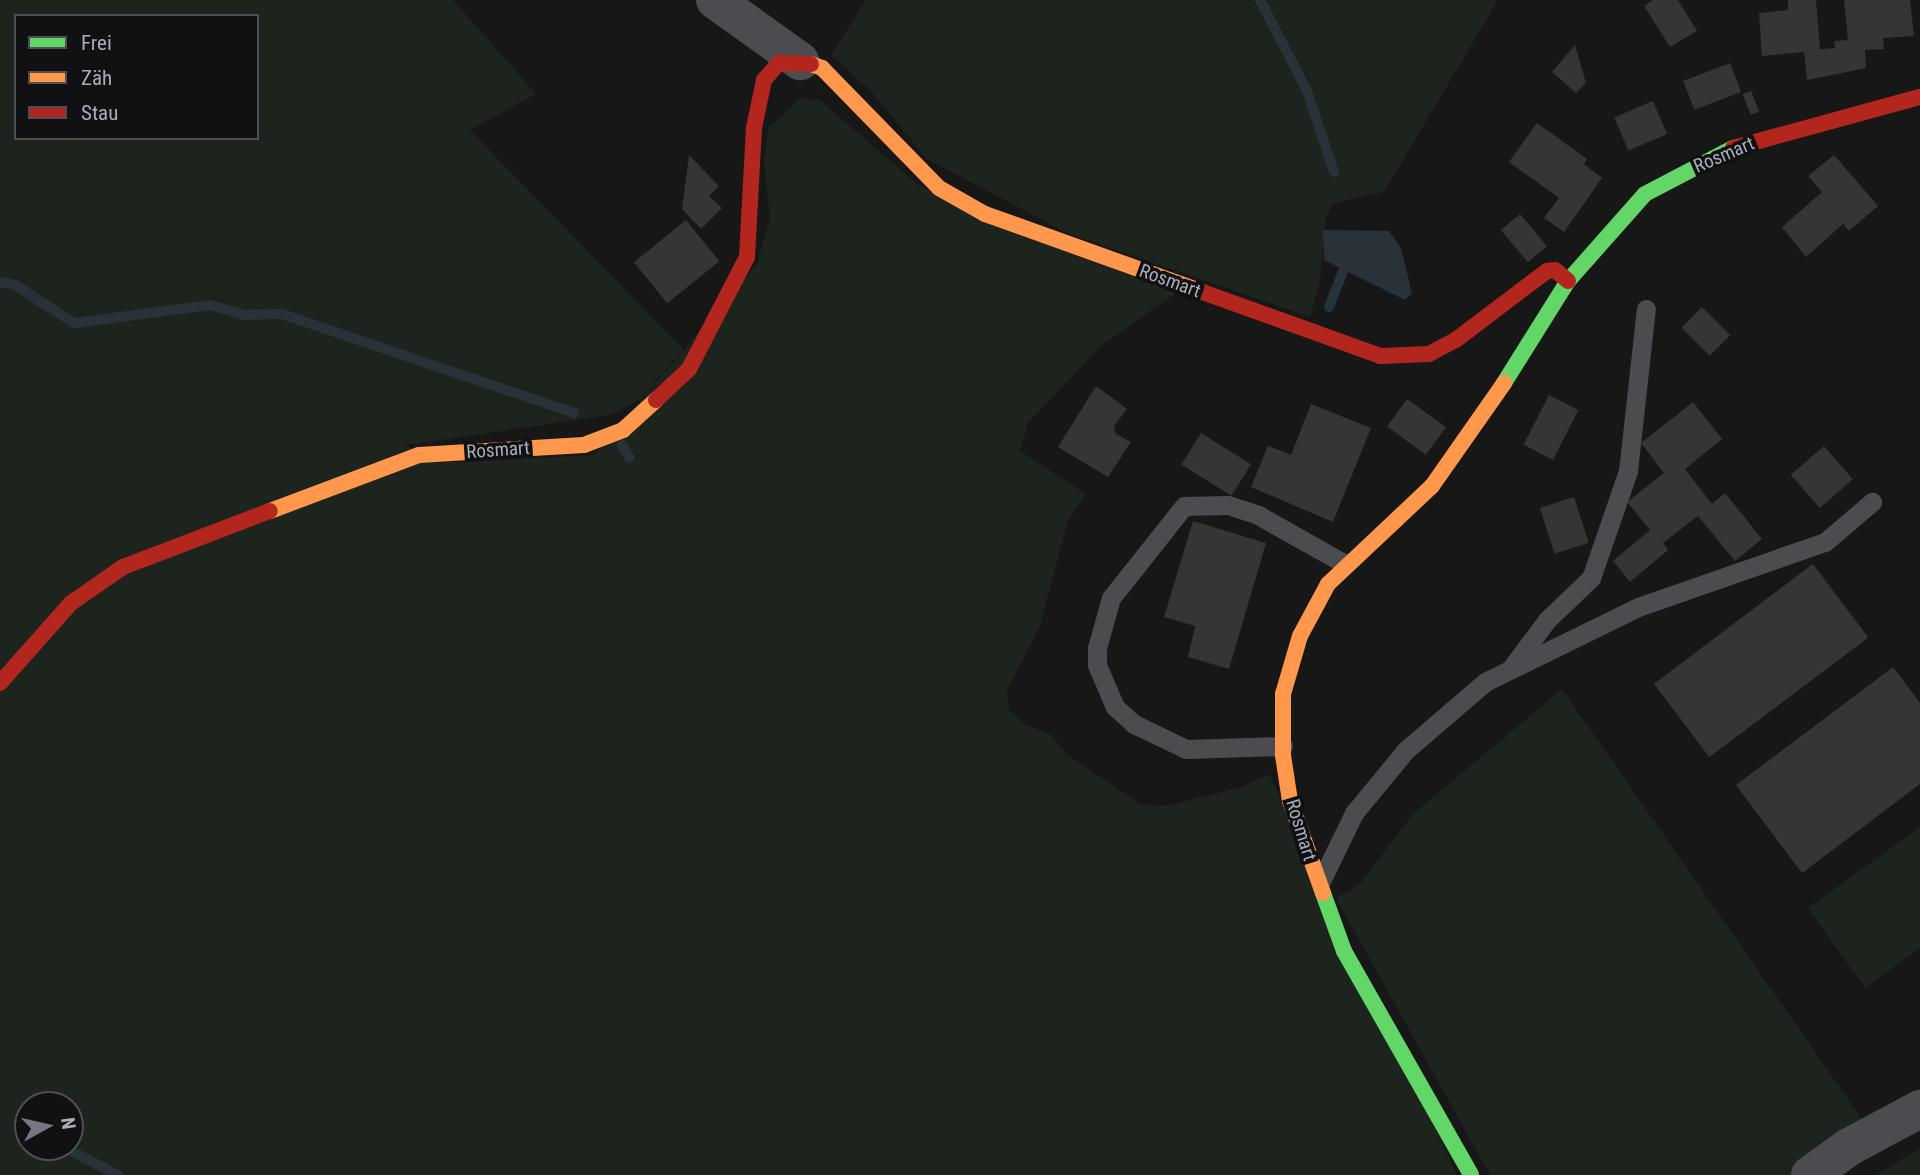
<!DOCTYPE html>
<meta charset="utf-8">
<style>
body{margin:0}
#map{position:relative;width:1920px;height:1175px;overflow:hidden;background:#171717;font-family:"Roboto Condensed",sans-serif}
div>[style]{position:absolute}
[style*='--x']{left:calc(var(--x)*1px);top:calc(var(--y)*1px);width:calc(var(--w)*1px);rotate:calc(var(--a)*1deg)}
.green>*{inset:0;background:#1d241e}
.water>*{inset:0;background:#2a3239}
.stream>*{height:10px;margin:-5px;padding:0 5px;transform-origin:5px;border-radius:5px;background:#2a3239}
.building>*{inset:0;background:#353536;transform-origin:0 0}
.lane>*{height:19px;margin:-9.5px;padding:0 9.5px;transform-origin:9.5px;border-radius:9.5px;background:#4b4c50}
.street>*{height:38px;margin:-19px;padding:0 19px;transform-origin:19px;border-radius:19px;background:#4b4c50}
.fast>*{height:16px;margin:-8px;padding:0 8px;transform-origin:8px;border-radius:8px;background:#63d668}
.slow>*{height:16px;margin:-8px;padding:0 8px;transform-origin:8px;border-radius:8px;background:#ff974d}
.jam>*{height:16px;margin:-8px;padding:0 8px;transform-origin:8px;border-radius:8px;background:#b3261e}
span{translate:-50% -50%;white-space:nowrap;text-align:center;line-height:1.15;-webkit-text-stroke:7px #111113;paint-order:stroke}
.street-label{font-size:19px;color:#a8adb8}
.legend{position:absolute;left:14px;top:14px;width:245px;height:126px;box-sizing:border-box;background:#111113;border:2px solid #4d4f55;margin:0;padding:9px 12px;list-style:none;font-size:21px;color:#a8adb8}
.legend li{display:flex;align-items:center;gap:14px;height:35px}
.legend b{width:35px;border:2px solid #4d4f55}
.north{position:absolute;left:14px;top:1091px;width:70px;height:70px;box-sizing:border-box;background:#111113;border:2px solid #4d4f55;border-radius:50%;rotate:82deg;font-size:19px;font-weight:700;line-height:28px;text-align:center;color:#a8adb8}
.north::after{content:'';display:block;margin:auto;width:24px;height:32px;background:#757880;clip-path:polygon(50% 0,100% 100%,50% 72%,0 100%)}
</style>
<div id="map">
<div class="green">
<div style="clip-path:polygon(evenodd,0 0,453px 0,536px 94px,470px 130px,683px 349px,641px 399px,610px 415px,406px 445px,436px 463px,594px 455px,757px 264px,770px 218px,764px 163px,768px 128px,801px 98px,820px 100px,918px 185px,1176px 293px,1102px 345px,1028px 423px,1020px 451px,1086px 494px,1067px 523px,1040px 626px,1007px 690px,1009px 710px,1026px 725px,1050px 734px,1069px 756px,1141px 804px,1167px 806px,1242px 787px,1269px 774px,1457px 1175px,0 1175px,0 0,16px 16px,257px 16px,257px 138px,16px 138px,16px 16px,0 0,28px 1105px,70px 1105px,70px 1147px,28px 1147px,28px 1105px)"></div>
<div style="clip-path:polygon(866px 0,1498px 0,1384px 192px,1333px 203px,1325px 220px,1320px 280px,1310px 317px,1067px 233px,927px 159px,870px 90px,831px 55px)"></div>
<div style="clip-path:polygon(1562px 689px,1866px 1125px,1796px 1175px,1490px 1175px,1336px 898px,1360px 884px,1413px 814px)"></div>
<div style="clip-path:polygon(1920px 827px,1920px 948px,1865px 988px,1808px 908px)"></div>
<div style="clip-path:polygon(1920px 1149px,1920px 1175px,1876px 1175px)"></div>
</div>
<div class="water">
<div style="clip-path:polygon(1323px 230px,1389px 231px,1401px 248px,1412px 293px,1405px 300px,1324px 260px)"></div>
</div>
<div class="stream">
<div style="--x:1260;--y:0;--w:102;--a:62.7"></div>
<div style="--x:1307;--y:91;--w:85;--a:71.6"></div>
<div style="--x:0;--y:282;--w:15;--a:11"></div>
<div style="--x:15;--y:285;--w:70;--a:32.8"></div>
<div style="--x:74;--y:323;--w:137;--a:-7.5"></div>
<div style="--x:210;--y:305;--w:36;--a:16"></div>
<div style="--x:245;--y:315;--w:37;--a:-2"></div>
<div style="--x:282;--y:314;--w:308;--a:18.7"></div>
<div style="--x:1329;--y:307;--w:41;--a:-68.5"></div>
<div style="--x:622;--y:445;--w:14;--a:60"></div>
<div style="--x:19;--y:1126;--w:10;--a:24"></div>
<div style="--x:63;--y:1147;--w:62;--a:27"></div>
</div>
<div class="building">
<div style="clip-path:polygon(1653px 0,1678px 0,1697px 31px,1670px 47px,1644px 6px)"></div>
<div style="clip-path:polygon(1788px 0,1816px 0,1820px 49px,1835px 48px,1834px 41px,1848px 40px,1844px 0,1910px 0,1914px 36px,1883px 38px,1884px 49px,1865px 50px,1866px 68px,1807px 80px,1804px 52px,1762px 56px,1759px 13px,1788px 10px)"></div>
<div style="clip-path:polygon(1575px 45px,1586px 83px,1576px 93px,1552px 72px)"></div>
<div style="left:1730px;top:63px;width:31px;height:50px;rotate:69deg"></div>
<div style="left:1751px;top:91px;width:22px;height:9px;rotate:68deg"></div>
<div style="left:1653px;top:101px;width:36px;height:42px;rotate:67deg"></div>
<div style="clip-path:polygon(1537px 123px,1587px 159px,1584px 164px,1602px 178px,1564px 232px,1544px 218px,1559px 198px,1509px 162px)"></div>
<div style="clip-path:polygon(689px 155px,719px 186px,709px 196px,722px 208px,701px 229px,682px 209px)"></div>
<div style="clip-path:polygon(1834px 155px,1878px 206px,1849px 231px,1843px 224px,1806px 257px,1782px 227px,1822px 192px,1808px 176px)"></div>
<div style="left:1520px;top:214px;width:42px;height:25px;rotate:50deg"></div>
<div style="left:686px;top:220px;width:53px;height:67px;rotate:51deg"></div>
<div style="left:1702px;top:307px;width:40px;height:29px;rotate:45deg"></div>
<div style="clip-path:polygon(1096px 386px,1127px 409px,1114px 426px,1116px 434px,1131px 442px,1108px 477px,1058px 447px)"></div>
<div style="left:1549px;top:395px;width:33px;height:56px;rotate:27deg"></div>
<div style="left:1407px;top:399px;width:48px;height:34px;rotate:36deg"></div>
<div style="clip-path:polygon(1693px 402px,1722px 439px,1685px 469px,1712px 504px,1725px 493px,1762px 539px,1735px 561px,1698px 516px,1663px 543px,1668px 550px,1630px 582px,1613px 561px,1650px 530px,1627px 502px,1664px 473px,1641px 443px)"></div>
<div style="clip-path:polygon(1311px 404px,1371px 428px,1333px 522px,1251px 487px,1268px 446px,1291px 455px)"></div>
<div style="left:1201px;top:433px;width:59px;height:37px;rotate:32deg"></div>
<div style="left:1824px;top:446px;width:44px;height:44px;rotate:49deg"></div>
<div style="left:1574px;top:497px;width:48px;height:36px;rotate:72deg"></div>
<div style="clip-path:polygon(1193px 521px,1266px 543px,1229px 669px,1188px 657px,1195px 626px,1164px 617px)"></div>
<div style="left:1813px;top:564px;width:92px;height:199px;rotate:53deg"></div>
<div style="clip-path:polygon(1893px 667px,1920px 703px,1920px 784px,1802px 873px,1736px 785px)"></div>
</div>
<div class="lane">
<div style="--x:1512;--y:667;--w:59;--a:-53.3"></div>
<div style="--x:1547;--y:620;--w:61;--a:-43.7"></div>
<div style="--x:1591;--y:578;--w:113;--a:-70.9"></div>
<div style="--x:1628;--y:471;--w:163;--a:-83.7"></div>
<div style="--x:1283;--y:746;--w:97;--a:178.2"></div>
<div style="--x:1186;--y:749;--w:58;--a:-154.3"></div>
<div style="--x:1134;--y:724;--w:25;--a:-138"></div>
<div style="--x:1115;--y:707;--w:46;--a:-113.2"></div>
<div style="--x:1097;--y:665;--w:17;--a:-90"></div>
<div style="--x:1097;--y:648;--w:52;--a:-74.4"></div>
<div style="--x:1111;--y:598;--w:117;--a:-51.6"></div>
<div style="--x:1184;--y:506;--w:44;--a:-1.3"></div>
<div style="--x:1228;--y:505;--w:32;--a:18"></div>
<div style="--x:1258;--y:515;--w:100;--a:29.4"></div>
<div style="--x:1321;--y:881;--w:76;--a:-64.1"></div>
<div style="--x:1354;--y:813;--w:82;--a:-50.5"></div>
<div style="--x:1406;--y:750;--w:104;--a:-40.7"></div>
<div style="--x:1485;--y:682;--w:170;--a:-26.1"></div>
<div style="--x:1638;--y:607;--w:198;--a:-19.2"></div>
<div style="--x:1825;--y:542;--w:62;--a:-40.4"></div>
</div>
<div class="street">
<div style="--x:715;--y:0;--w:105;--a:35.7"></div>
<div style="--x:1810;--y:1175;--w:48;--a:-35.7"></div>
<div style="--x:1849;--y:1147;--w:81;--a:-28.2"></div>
</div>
<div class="fast">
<div style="--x:1504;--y:383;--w:120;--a:-57.9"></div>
<div style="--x:1568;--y:281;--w:116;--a:-48.5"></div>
<div style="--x:1645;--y:194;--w:99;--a:-27.6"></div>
<div style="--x:1323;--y:893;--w:62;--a:70.1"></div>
<div style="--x:1344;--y:951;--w:257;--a:60.4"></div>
</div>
<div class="slow">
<div style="--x:811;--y:64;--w:12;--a:20"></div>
<div style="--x:822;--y:68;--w:168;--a:45.7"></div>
<div style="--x:939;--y:188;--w:53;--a:29.5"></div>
<div style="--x:985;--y:214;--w:225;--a:19.7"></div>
<div style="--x:270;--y:511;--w:159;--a:-20.6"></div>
<div style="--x:419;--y:455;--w:165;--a:-3.5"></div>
<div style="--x:584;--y:445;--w:42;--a:-21"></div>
<div style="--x:623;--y:430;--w:45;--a:-42.3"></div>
<div style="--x:1323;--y:893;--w:98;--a:-109.7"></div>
<div style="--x:1290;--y:801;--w:47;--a:-98.7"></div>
<div style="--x:1283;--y:755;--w:61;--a:-90"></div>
<div style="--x:1283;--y:694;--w:60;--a:-73.7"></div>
<div style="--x:1300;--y:636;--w:59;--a:-61.7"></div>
<div style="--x:1328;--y:584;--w:143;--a:-43.3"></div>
<div style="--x:1432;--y:486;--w:126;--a:-55"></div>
</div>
<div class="jam">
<div style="--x:1733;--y:148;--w:194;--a:-15.3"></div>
<div style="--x:1197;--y:290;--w:195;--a:19.8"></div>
<div style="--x:1380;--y:356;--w:49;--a:-2.3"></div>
<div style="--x:1429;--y:354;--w:32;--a:-28"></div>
<div style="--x:1457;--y:339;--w:113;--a:-37.1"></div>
<div style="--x:1547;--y:271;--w:8;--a:-7"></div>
<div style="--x:1555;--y:270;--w:17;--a:40"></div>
<div style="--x:656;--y:400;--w:45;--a:-43.2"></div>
<div style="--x:689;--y:369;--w:126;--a:-62.6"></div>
<div style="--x:747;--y:257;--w:129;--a:-86.9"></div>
<div style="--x:754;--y:128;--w:49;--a:-78.2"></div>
<div style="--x:764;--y:80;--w:23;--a:-49"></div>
<div style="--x:779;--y:63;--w:32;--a:2"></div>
<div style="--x:0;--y:683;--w:107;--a:-48.4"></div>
<div style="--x:71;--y:603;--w:63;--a:-34.7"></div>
<div style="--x:123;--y:567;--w:157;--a:-20.9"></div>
</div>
<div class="street-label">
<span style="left:1724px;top:155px;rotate:-23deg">Rosmart</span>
<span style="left:1170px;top:281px;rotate:20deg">Rosmart</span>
<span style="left:498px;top:450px;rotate:-4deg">Rosmart</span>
<span style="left:1301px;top:830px;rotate:73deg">Rosmart</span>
</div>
<ul class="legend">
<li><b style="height:9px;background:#63d668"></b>Frei</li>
<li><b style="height:9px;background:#ff974d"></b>Zäh</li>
<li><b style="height:9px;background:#b3261e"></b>Stau</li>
</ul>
<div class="north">N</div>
</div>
